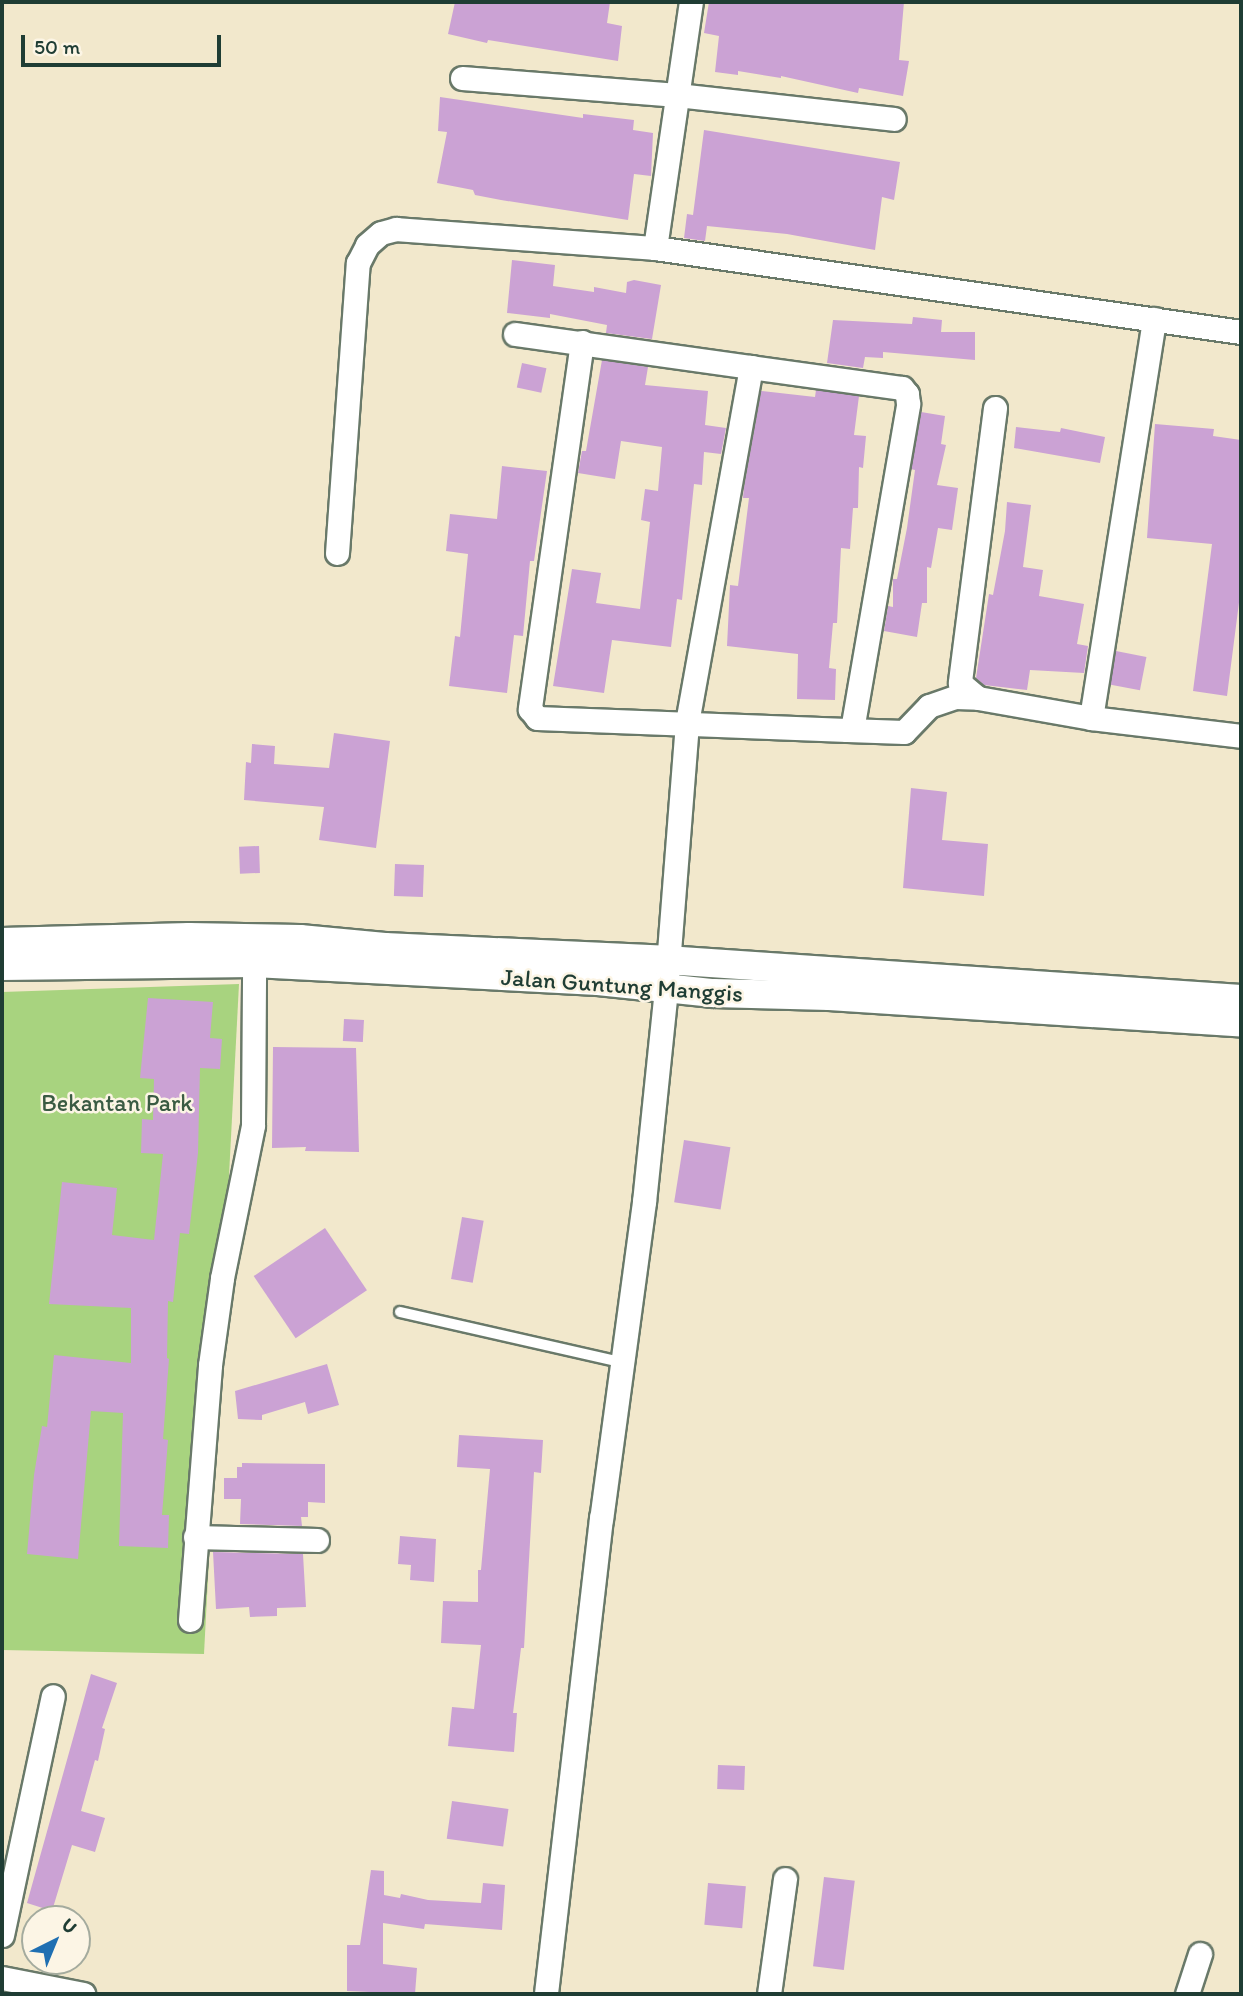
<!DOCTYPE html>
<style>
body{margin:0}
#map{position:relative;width:1243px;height:1996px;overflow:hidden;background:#f2e8cc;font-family:Itim,sans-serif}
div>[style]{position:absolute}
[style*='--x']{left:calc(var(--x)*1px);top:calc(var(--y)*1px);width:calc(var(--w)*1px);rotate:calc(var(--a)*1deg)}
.green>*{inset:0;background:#a8d37f}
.building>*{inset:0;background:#cba2d4;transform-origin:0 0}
.roads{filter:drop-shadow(2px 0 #697969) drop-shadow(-2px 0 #697969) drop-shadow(0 2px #697969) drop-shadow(0 -2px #697969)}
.service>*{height:10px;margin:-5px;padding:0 5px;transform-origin:5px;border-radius:5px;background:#fff}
.minor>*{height:23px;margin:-11.5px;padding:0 11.5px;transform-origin:11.5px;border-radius:11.5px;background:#fff}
.tertiary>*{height:28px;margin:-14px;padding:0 14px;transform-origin:14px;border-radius:14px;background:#fff}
span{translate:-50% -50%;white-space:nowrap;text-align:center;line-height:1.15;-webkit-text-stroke:5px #fcf5e5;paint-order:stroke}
.street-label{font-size:24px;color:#1f3d34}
.park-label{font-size:24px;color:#3a5b43}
.frame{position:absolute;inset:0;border:4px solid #1f3d34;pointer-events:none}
.north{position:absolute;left:21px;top:1905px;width:70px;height:70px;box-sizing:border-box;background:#fcf5e5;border:2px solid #a4ab9e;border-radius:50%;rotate:43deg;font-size:19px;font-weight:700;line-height:28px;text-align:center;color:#1f3d34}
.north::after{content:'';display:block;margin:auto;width:24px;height:32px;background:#1f6fb2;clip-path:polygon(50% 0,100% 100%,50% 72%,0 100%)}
.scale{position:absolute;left:21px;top:35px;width:200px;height:32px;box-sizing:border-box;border:4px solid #1f3d34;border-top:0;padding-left:9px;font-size:21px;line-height:24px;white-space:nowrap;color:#1f3d34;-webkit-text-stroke:5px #fcf5e5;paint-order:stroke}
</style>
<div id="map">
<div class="green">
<div style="clip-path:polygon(239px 984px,204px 1654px,2px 1650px,2px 992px)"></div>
</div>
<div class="building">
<div style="clip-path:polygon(455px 2px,610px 2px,607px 23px,622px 26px,618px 61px,488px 40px,487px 43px,448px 34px)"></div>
<div style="clip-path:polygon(709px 2px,904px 2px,899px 60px,909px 61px,903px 96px,859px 88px,858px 93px,781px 76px,781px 78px,738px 71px,738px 75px,715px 72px,719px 36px,704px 33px)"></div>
<div style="clip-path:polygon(440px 97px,583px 118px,583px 114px,634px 120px,633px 130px,653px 133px,651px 176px,634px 174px,628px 220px,501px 200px,475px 195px,473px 190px,437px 183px,447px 132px,438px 131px)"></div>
<div style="clip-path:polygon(704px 130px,900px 162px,894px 200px,882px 197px,875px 250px,787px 234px,707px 226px,705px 241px,684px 238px,687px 214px,693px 215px)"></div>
<div style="clip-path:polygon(512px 260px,555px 265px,553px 286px,594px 292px,594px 287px,626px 293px,627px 282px,634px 280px,661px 285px,652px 339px,606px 333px,607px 325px,550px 314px,550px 318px,507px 313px)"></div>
<div style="clip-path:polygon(913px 317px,942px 320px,941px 332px,975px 332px,975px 360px,883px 352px,883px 358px,865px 357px,863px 368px,827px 363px,833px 320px,912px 324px)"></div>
<div style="clip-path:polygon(602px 360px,648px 367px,645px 385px,708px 391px,705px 425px,726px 428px,721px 454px,704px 452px,702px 485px,694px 484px,682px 600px,677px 599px,671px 647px,612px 640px,604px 693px,553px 686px,572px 569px,601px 573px,596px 603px,640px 609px,650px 522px,641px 520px,645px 489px,658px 491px,662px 447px,621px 441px,615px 479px,578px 473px,582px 451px,586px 451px)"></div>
<div style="left:522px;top:363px;width:25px;height:25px;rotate:12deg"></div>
<div style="clip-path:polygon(816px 390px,859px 396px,854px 435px,866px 436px,863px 468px,859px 467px,858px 508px,853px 508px,850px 549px,841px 548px,837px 623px,833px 623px,829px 668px,836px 669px,835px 700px,797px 699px,798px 654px,727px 646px,730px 585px,738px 586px,749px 498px,743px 498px,744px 487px,761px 391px,815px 397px)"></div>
<div style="clip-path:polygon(921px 412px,945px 416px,941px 444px,946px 445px,937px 485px,958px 488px,952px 530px,938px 528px,931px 568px,927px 567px,927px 603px,922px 603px,917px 637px,884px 631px,888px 606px,893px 607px,893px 579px,897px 579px,907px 528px,915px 470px,911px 469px)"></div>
<div style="clip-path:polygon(1155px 424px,1214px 429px,1213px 436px,1241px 440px,1241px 587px,1227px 696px,1193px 691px,1212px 544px,1147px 538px)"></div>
<div style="clip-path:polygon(1016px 427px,1060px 432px,1061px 428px,1105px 437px,1100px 463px,1014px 448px)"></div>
<div style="clip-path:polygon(502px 466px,547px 471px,534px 561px,530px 561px,523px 636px,514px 635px,507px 693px,449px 686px,455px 636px,460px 637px,468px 554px,446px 551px,450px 514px,497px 519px)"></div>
<div style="clip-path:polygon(1007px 502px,1031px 505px,1023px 567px,1043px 570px,1039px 596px,1084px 604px,1077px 644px,1088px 646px,1084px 673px,1030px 670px,1027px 690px,984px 685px,976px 678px,989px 594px,993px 595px,1005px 531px)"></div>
<div style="left:1116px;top:651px;width:31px;height:34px;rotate:11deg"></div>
<div style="clip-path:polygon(334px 733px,390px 741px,376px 848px,319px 840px,324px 807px,244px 800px,246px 762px,251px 763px,252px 744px,275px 746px,274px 764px,329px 768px)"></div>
<div style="clip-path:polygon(911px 788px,947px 792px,942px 840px,988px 844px,984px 896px,903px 888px)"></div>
<div style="left:259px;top:846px;width:27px;height:20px;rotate:88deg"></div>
<div style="left:395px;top:864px;width:29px;height:32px;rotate:2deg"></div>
<div style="clip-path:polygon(148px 998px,213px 1002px,210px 1038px,222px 1039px,220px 1069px,200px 1068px,198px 1153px,189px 1234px,180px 1233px,173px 1302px,168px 1301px,167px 1358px,169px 1359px,163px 1439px,168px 1440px,162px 1515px,169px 1515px,168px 1548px,119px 1546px,123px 1413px,91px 1411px,78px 1559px,27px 1554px,34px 1475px,42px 1426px,47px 1427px,54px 1355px,131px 1363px,131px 1308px,49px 1304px,62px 1182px,117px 1188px,112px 1235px,154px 1240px,163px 1154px,141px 1153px,142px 1119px,153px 1120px,154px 1079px,140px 1078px)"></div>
<div style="left:344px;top:1019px;width:20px;height:22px;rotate:3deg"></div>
<div style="clip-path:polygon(273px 1047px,356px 1048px,359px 1152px,305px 1151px,306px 1147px,272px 1148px)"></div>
<div style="left:684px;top:1140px;width:47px;height:63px;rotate:9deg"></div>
<div style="left:462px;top:1217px;width:22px;height:63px;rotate:10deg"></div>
<div style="left:325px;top:1228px;width:75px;height:86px;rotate:56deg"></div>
<div style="clip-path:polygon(327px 1364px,339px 1405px,308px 1414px,305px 1402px,262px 1415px,262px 1420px,238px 1419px,235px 1391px)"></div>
<div style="clip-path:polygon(459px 1435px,543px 1440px,541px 1473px,534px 1472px,524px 1648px,521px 1648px,513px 1713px,517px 1713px,514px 1752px,448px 1746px,452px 1707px,474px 1709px,481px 1645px,441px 1643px,443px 1601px,478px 1602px,478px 1570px,481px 1570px,490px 1469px,457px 1467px)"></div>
<div style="clip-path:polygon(242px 1463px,325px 1464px,325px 1503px,308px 1502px,308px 1517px,301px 1517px,302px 1526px,240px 1524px,241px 1499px,224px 1499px,224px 1478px,237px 1478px,237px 1467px,242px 1467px)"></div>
<div style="clip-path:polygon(400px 1536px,436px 1539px,434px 1582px,410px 1580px,411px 1565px,398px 1564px)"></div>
<div style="clip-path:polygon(213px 1552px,303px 1554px,306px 1607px,277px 1608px,277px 1616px,250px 1617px,249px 1607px,216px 1609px)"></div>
<div style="clip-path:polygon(91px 1674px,117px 1683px,102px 1728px,105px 1729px,98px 1761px,95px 1760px,81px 1811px,105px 1818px,95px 1852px,72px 1845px,52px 1911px,27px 1903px)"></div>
<div style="left:718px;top:1765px;width:27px;height:24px;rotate:2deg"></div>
<div style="left:452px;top:1801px;width:57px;height:38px;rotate:8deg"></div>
<div style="clip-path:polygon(371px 1870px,384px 1871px,384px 1895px,400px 1898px,401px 1894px,428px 1900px,481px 1903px,483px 1883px,505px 1885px,502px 1930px,425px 1924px,424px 1929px,383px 1923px,383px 1964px,417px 1968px,415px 1994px,347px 1991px,347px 1945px,360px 1945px)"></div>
<div style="left:824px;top:1877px;width:31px;height:90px;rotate:7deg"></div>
<div style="left:708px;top:1883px;width:38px;height:42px;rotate:5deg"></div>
</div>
<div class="roads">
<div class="service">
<div style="--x:400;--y:1312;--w:226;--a:12.8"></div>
</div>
<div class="minor">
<div style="--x:462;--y:78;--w:216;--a:4.5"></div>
<div style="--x:677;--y:95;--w:218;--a:6.3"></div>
<div style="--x:655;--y:248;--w:249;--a:-81.7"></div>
<div style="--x:515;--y:334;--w:238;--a:8"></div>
<div style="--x:751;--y:367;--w:362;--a:100.2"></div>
<div style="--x:687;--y:723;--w:267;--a:94.5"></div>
<div style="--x:666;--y:989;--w:214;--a:95.9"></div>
<div style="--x:644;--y:1202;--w:319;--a:97.7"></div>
<div style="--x:601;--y:1518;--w:479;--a:96.6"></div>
<div style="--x:582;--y:342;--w:371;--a:98.1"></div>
<div style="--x:530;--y:709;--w:11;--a:52"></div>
<div style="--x:537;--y:718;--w:310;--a:2.2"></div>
<div style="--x:847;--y:730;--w:8;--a:-45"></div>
<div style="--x:853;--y:724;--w:325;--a:-80.2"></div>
<div style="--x:908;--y:404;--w:10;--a:-96"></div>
<div style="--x:907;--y:394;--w:8;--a:-130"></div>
<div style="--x:902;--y:388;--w:152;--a:-172.1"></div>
<div style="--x:995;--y:408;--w:277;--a:97.3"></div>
<div style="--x:960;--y:683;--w:23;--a:40"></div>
<div style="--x:978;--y:698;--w:115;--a:10"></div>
<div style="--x:1091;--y:718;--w:151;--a:6.8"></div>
<div style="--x:337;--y:553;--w:291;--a:-85.9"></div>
<div style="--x:358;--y:263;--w:20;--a:-63"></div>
<div style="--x:367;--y:245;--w:18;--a:-41"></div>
<div style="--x:381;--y:233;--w:16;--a:-15"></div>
<div style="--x:396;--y:229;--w:260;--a:4.2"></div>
<div style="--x:655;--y:248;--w:592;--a:8.16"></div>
<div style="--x:1091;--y:718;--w:404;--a:-81"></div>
<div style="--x:847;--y:730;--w:57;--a:2"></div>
<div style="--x:904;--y:732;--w:36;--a:-46"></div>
<div style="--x:929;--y:706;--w:28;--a:-19"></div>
<div style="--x:955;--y:697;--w:23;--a:2"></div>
<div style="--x:195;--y:1537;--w:122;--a:1.4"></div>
<div style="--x:190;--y:1620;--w:256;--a:-85.5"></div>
<div style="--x:210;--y:1365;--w:88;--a:-82.1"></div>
<div style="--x:222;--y:1278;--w:156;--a:-78.5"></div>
<div style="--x:253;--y:1125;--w:162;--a:-89.6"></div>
<div style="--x:2;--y:1935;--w:244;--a:-78"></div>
<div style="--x:2;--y:1978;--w:83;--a:11.2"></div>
<div style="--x:769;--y:1994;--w:116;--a:-82.1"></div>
<div style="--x:1187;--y:1994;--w:42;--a:-72"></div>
</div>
<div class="tertiary">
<div style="--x:2;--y:942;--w:187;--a:-1.5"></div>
<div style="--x:189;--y:937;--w:111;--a:1"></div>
<div style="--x:300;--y:939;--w:85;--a:5.4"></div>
<div style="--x:385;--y:947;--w:281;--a:2.6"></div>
<div style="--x:666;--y:960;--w:576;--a:3.88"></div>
<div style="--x:2;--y:966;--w:252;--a:-0.7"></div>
<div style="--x:254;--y:963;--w:344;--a:3"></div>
<div style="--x:598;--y:981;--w:116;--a:6"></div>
<div style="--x:713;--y:993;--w:116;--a:1.5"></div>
<div style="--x:829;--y:996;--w:413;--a:3.7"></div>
</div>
</div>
<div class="street-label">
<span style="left:622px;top:985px;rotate:4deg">Jalan Guntung Manggis</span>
</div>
<div class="park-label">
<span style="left:117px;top:1103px">Bekantan Park</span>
</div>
<div class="frame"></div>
<div class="north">U</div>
<div class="scale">50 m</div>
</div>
